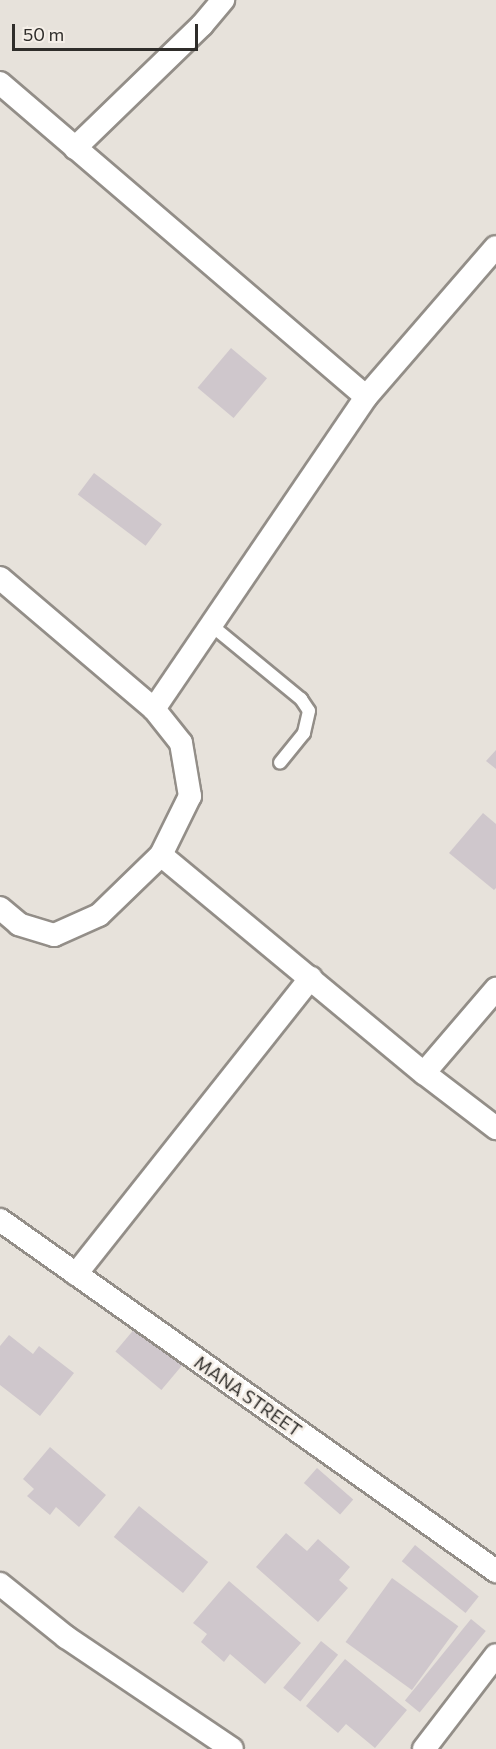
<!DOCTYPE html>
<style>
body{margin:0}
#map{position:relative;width:496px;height:1749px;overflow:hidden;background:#e7e2db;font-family:Commissioner,sans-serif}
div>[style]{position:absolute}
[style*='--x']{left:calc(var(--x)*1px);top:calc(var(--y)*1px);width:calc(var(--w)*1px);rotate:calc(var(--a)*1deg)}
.building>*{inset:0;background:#cfc7cc;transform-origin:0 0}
.roads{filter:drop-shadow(2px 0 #938e88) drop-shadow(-2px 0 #938e88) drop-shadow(0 2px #938e88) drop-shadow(0 -2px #938e88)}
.service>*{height:12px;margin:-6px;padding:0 6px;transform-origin:6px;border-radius:6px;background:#fff}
.minor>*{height:22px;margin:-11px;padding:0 11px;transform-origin:11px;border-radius:11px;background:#fff}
span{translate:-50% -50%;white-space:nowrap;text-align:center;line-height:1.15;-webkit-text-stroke:5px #f5efe8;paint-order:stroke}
.street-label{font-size:18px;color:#2f2d2a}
.scale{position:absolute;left:12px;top:24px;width:186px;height:27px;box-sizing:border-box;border:3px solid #2f2d2a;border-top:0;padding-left:8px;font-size:18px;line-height:21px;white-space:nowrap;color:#2f2d2a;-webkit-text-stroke:4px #f5efe8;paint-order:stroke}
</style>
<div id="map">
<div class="building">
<div style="left:231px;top:348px;width:47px;height:52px;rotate:40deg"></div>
<div style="left:94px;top:473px;width:85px;height:27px;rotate:37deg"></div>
<div style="clip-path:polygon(496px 750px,496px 769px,486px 761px)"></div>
<div style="clip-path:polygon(483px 813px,496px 824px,496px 888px,494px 890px,449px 853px)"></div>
<div style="left:136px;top:1327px;width:60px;height:32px;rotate:40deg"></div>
<div style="clip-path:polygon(9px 1335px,33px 1354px,39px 1346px,74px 1373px,40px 1416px,0 1385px,0 1346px)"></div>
<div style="clip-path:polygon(50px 1447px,106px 1495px,79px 1527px,56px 1507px,50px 1515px,27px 1496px,34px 1489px,23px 1479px)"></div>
<div style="left:317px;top:1468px;width:48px;height:20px;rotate:41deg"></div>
<div style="left:139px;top:1506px;width:89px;height:40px;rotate:39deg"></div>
<div style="clip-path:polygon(286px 1533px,307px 1551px,318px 1539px,350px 1567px,339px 1580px,348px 1588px,318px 1622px,256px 1567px)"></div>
<div style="left:415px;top:1545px;width:82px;height:21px;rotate:39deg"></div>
<div style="left:392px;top:1578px;width:82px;height:79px;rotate:36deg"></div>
<div style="clip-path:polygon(229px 1581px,301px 1643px,265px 1684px,230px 1654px,224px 1662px,201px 1642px,207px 1634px,193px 1623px)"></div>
<div style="left:471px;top:1619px;width:19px;height:105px;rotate:39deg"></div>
<div style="left:321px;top:1641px;width:22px;height:60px;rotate:39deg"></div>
<div style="clip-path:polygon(345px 1659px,407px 1710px,375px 1748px,346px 1724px,338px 1733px,306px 1706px)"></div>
</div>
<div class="roads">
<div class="service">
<div style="--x:211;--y:625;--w:117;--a:39.4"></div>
<div style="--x:301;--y:699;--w:14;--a:56"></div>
<div style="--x:309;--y:711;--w:23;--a:103"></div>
<div style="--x:304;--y:733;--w:38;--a:129"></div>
</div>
<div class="minor">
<div style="--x:0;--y:83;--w:482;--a:40.6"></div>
<div style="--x:75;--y:148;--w:177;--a:-44.1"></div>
<div style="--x:202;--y:25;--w:33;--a:-50"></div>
<div style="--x:0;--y:578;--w:202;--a:40.4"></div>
<div style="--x:154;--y:709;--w:43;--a:51.5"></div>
<div style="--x:181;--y:743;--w:54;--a:80.4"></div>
<div style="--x:190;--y:796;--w:66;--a:116.2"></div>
<div style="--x:161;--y:855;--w:86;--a:135.9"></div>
<div style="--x:99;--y:915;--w:49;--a:156"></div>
<div style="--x:54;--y:935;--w:37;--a:-163"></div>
<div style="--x:19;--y:924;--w:25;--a:-140"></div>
<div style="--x:154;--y:709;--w:377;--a:-55.8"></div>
<div style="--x:366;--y:397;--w:198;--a:-49.1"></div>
<div style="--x:161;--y:855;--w:342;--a:39.7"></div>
<div style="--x:424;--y:1073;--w:91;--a:37.4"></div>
<div style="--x:424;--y:1073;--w:111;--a:-49.4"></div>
<div style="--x:0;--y:1220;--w:608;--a:35.29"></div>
<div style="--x:76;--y:1274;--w:378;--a:-51.6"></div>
<div style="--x:0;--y:1584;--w:85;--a:38.8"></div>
<div style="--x:66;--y:1637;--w:200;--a:34"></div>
<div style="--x:424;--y:1749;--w:118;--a:-52.5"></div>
</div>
</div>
<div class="street-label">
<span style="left:248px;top:1396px;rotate:35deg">MANA STREET</span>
</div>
<div class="scale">50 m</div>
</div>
